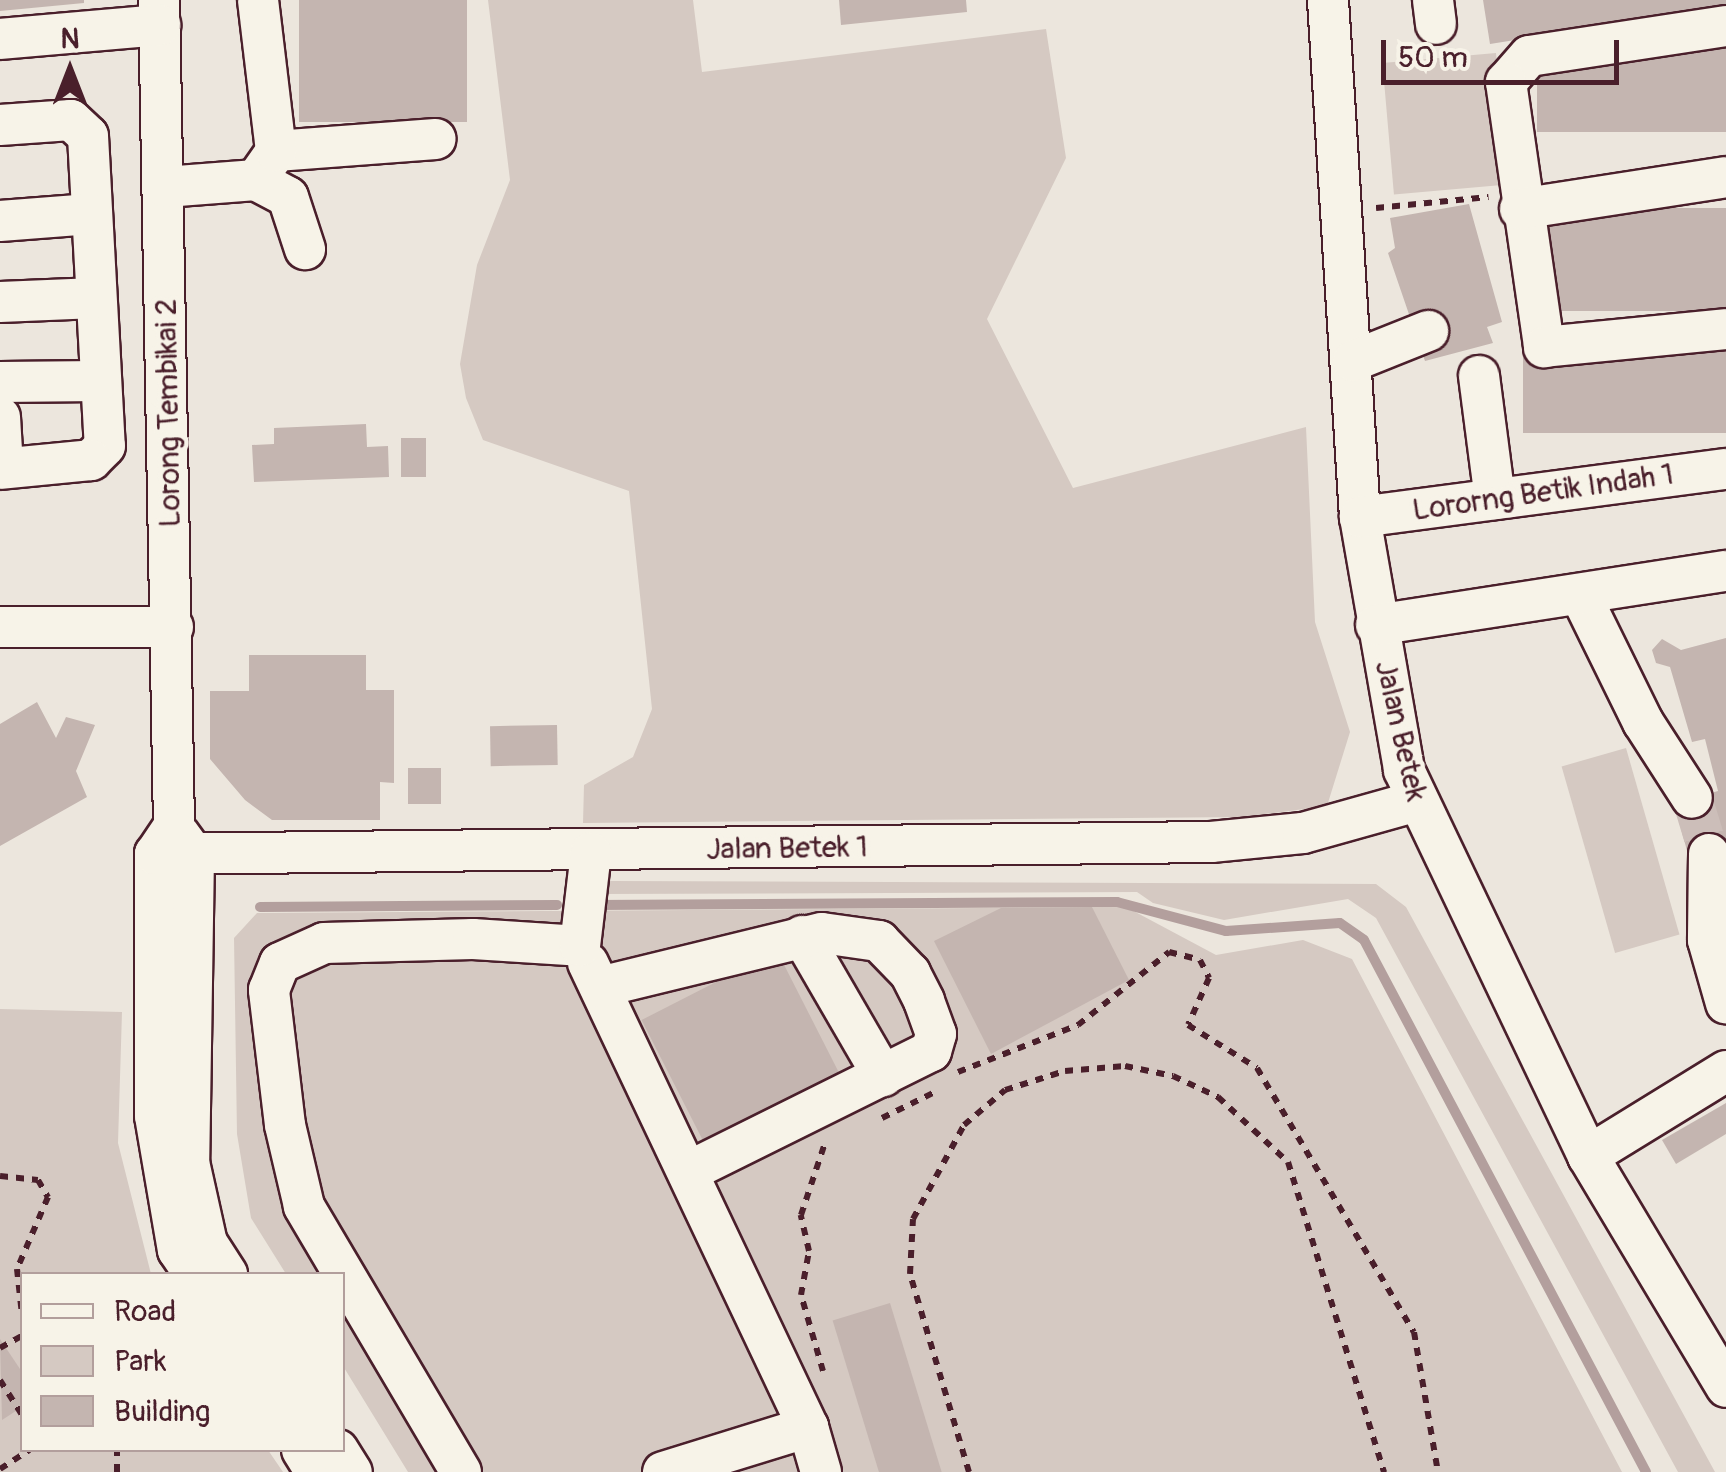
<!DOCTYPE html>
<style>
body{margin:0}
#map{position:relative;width:1726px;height:1472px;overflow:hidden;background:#ece6dd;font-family:Pangolin,sans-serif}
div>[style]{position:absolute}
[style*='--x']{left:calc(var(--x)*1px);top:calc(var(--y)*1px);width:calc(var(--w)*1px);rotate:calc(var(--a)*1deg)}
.green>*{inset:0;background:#d5c9c2;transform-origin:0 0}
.stream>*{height:10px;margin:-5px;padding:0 5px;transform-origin:5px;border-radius:5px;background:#b39f9d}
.building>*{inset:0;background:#c4b5b0;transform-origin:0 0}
.minor-tunnel>*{height:40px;margin-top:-20px;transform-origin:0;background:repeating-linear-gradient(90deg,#ccbeb9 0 40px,transparent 0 60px)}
.path>*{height:6px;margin-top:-3px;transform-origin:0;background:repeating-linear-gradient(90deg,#4a1f2b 0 8px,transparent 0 16px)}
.roads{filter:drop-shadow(2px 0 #4a1f2b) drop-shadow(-2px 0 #4a1f2b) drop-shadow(0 2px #4a1f2b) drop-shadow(0 -2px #4a1f2b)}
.minor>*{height:40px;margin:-20px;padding:0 20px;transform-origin:20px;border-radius:20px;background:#f7f3e8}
span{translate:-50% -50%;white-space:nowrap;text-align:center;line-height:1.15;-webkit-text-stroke:9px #f7f3e8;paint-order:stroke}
.street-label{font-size:30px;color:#4a1f2b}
.legend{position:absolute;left:20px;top:1272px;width:325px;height:180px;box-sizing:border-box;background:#f7f3e8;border:2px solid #b29e9c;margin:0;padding:12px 18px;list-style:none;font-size:30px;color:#4a1f2b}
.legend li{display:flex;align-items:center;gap:20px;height:50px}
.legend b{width:50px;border:2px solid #b29e9c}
.north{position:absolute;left:20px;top:20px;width:100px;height:100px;-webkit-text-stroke:8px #f7f3e8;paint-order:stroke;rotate:0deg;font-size:28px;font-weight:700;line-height:40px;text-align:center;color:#4a1f2b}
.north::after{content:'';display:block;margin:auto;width:35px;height:45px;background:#4a1f2b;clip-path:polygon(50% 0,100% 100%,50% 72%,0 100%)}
.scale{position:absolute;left:1381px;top:40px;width:238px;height:45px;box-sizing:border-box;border:5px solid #4a1f2b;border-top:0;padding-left:12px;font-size:30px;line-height:35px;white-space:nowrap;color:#4a1f2b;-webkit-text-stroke:8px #f7f3e8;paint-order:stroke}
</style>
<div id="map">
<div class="green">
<div style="clip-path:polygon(488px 0,693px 0,702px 72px,1046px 29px,1066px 158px,987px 319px,1073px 488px,1306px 427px,1315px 622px,1350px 732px,1327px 806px,1242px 817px,583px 823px,584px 785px,633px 757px,652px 709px,629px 491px,483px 440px,466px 398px,460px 364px,477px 265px,510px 180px)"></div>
<div style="left:1496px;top:53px;width:132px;height:114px;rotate:85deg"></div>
<div style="left:1626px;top:748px;width:194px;height:67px;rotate:74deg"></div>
<div style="clip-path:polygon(610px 881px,1376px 884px,1406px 907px,1715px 1472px,1678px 1472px,1376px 918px,1348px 899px,1224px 920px,1153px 903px,1137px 892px,596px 894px)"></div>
<div style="clip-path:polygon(1126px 907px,1216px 955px,1303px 940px,1352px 959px,1622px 1472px,408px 1472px,343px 1366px,342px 1274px,286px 1274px,251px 1218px,237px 1134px,234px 938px,257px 913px)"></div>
<div style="clip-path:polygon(0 1009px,122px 1012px,118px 1143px,151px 1274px,22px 1274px,22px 1450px,268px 1450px,283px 1472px,0 1472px)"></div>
</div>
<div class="stream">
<div style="--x:595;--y:905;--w:522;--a:-0.33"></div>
<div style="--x:1117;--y:902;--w:113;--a:14.9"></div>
<div style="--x:1226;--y:931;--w:114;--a:-4"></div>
<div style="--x:1340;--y:923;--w:29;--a:35"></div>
<div style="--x:1364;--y:940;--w:602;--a:62.07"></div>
<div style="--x:260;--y:907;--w:297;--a:-0.4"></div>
</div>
<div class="building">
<div style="clip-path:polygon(0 0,84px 0,84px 3px,0 11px)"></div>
<div style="left:299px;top:0;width:168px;height:122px"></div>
<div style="clip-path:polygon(839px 0,966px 0,967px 12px,841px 25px)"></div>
<div style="clip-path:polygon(1483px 0,1726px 0,1726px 7px,1490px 44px)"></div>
<div style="left:1726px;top:42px;width:90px;height:189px;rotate:90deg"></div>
<div style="clip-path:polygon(1469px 204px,1502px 322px,1487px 327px,1493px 343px,1425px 361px,1388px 253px,1395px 248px,1390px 218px)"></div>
<div style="left:1726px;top:208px;width:103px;height:183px;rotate:90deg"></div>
<div style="left:1726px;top:338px;width:95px;height:203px;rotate:90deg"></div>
<div style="clip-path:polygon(366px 424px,367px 447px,388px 446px,389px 477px,254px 482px,252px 445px,274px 444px,274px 428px)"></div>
<div style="left:401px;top:438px;width:25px;height:39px"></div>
<div style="clip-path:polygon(1726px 638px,1726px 849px,1689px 858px,1674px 803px,1718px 791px,1705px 739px,1692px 742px,1670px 667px,1656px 663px,1652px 650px,1662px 639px,1681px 650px)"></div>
<div style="clip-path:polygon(249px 655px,366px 655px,366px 690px,394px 690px,394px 783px,380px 782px,380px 820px,272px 820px,245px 800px,210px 759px,210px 691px,249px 691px)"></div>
<div style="clip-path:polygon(37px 702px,56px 738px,66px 717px,95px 725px,76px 771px,87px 797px,0 846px,0 724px)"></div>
<div style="left:557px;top:725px;width:40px;height:67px;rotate:89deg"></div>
<div style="left:408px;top:768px;width:33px;height:36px"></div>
<div style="clip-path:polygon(1092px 907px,1129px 980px,991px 1054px,934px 941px,1001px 908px)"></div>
<div style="left:777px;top:951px;width:136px;height:152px;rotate:63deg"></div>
<div style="clip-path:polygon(1726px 1103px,1726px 1134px,1676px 1164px,1662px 1140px)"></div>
<div style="left:890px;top:1303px;width:177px;height:60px;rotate:73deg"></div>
<div style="clip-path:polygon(0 1339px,22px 1372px,22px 1407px,2px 1420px)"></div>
</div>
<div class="minor-tunnel">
<div style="--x:1692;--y:798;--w:59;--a:73.1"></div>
</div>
<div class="path">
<div style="--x:1376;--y:208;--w:113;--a:-5.6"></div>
<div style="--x:958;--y:1072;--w:129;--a:-21.4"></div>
<div style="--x:1078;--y:1025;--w:117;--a:-38.7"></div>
<div style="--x:1169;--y:952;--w:32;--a:14"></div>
<div style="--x:1200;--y:960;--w:20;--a:63"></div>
<div style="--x:1209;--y:978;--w:51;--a:114.1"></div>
<div style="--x:1188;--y:1025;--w:81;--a:31.9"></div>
<div style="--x:1257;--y:1068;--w:307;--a:59.3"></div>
<div style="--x:1414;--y:1332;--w:142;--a:80.3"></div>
<div style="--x:882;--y:1118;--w:57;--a:-26.1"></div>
<div style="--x:0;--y:1176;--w:38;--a:6"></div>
<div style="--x:38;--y:1180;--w:20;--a:60"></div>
<div style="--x:48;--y:1197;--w:78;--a:113.3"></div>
<div style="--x:17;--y:1269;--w:46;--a:83.8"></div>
<div style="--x:0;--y:1348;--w:25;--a:-29"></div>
<div style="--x:823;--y:1371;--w:79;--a:-106.1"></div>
<div style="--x:801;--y:1295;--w:45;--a:-79.7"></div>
<div style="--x:809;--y:1251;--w:37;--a:-103"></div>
<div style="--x:801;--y:1215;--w:76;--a:-71.6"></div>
<div style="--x:0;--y:1380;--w:41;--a:57.8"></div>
<div style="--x:0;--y:1469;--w:35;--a:-33"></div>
<div style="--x:117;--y:1472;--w:22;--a:-90"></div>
<div style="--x:969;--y:1472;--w:207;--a:-106.6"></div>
<div style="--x:910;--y:1274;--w:55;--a:-86.9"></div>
<div style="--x:913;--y:1219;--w:107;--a:-61.5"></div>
<div style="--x:964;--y:1125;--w:54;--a:-40.5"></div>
<div style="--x:1005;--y:1090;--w:63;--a:-17.6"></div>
<div style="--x:1065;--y:1071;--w:60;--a:-4.8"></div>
<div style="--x:1125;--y:1066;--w:49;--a:11.8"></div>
<div style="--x:1173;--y:1076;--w:50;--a:25"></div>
<div style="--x:1218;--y:1097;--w:96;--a:42.9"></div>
<div style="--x:1288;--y:1162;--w:325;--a:72.8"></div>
</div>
<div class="roads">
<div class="minor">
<div style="--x:159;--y:0;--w:826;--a:88.96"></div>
<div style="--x:174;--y:826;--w:34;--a:124"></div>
<div style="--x:155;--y:854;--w:262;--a:90"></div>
<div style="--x:155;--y:1116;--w:136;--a:80.3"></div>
<div style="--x:178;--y:1250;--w:29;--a:56"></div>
<div style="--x:1328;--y:0;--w:518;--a:86.46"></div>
<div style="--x:1360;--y:517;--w:257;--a:80.1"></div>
<div style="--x:1404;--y:770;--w:428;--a:64.5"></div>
<div style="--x:1588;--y:1156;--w:269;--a:59.1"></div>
<div style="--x:1433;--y:0;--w:24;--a:83"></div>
<div style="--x:1726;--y:26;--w:199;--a:171.3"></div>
<div style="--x:1529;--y:56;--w:35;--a:131"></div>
<div style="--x:1506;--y:82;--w:268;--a:81.8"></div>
<div style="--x:1544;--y:347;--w:183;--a:-5.6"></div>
<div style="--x:0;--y:39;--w:161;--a:-5"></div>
<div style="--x:0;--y:125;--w:71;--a:-4"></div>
<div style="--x:71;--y:120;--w:23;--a:43"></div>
<div style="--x:88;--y:136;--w:310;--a:86.9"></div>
<div style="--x:105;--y:446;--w:20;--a:135"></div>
<div style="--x:91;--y:460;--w:91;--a:174.4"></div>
<div style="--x:276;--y:151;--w:160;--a:-4.3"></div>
<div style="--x:256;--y:180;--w:36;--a:28"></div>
<div style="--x:288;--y:197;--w:55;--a:71.9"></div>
<div style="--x:165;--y:187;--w:91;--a:-4.4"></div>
<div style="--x:256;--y:180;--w:35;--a:-55"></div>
<div style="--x:276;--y:151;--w:152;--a:-96.8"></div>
<div style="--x:1520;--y:209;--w:208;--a:-8.8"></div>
<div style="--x:0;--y:221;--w:91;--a:-4.4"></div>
<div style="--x:0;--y:302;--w:96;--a:-2.4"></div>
<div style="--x:1353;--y:361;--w:81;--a:-21.8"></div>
<div style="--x:1479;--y:376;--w:124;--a:82.6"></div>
<div style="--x:0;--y:382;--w:99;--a:-0.6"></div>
<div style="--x:0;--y:417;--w:51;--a:86.6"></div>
<div style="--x:1360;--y:517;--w:369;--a:-7.5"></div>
<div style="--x:1580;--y:594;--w:143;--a:63.8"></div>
<div style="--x:1643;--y:722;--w:90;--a:57.2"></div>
<div style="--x:1376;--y:625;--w:354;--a:-8.8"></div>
<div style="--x:0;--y:627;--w:173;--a:0"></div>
<div style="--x:179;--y:834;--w:26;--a:54"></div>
<div style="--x:194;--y:855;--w:307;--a:90.9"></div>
<div style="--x:189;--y:1162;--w:83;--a:77.5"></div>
<div style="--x:207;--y:1243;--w:37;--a:57"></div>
<div style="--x:155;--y:854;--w:1056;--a:-0.65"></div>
<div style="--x:1211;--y:842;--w:92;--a:-5.6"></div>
<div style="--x:1303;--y:833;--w:114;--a:-15.7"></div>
<div style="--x:1709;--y:854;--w:86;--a:90.7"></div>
<div style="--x:1708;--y:940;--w:66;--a:74.1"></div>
<div style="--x:802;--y:936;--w:162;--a:59.9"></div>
<div style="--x:588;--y:963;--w:514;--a:64.63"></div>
<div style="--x:600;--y:987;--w:228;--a:-13.7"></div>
<div style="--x:822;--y:933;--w:58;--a:8"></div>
<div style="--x:879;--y:941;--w:45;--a:45.9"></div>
<div style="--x:910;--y:973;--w:31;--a:63"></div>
<div style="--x:924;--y:1001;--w:35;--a:70"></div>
<div style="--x:936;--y:1034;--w:18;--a:106"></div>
<div style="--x:931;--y:1051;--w:270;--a:153.6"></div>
<div style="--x:1588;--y:1156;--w:162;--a:-31.6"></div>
<div style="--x:302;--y:1450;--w:26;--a:58"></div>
<div style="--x:338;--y:1450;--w:26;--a:58"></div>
<div style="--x:461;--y:1472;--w:309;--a:-120.6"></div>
<div style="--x:304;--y:1206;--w:83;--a:-103.2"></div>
<div style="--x:285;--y:1125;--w:136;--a:-96.8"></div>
<div style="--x:269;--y:990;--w:29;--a:-68"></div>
<div style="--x:280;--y:963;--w:48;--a:-24.4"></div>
<div style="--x:324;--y:943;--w:149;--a:-1.5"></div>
<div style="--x:473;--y:939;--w:107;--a:3.7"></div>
<div style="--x:580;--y:946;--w:94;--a:-83.3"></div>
<div style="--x:663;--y:1472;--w:152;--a:-17.2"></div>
<div style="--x:808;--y:1427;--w:47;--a:73.9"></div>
</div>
</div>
<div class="street-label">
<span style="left:169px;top:413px;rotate:-91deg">Lorong Tembikai 2</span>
<span style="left:1543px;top:493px;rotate:-8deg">Lororng Betik Indah 1</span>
<span style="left:1400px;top:731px;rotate:77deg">Jalan Betek</span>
<span style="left:787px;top:849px;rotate:-1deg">Jalan Betek 1</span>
</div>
<ul class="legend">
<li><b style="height:12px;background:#f7f3e8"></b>Road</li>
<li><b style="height:28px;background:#d5c9c2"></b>Park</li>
<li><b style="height:28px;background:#c4b5b0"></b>Building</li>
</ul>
<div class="north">N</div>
<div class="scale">50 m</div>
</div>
